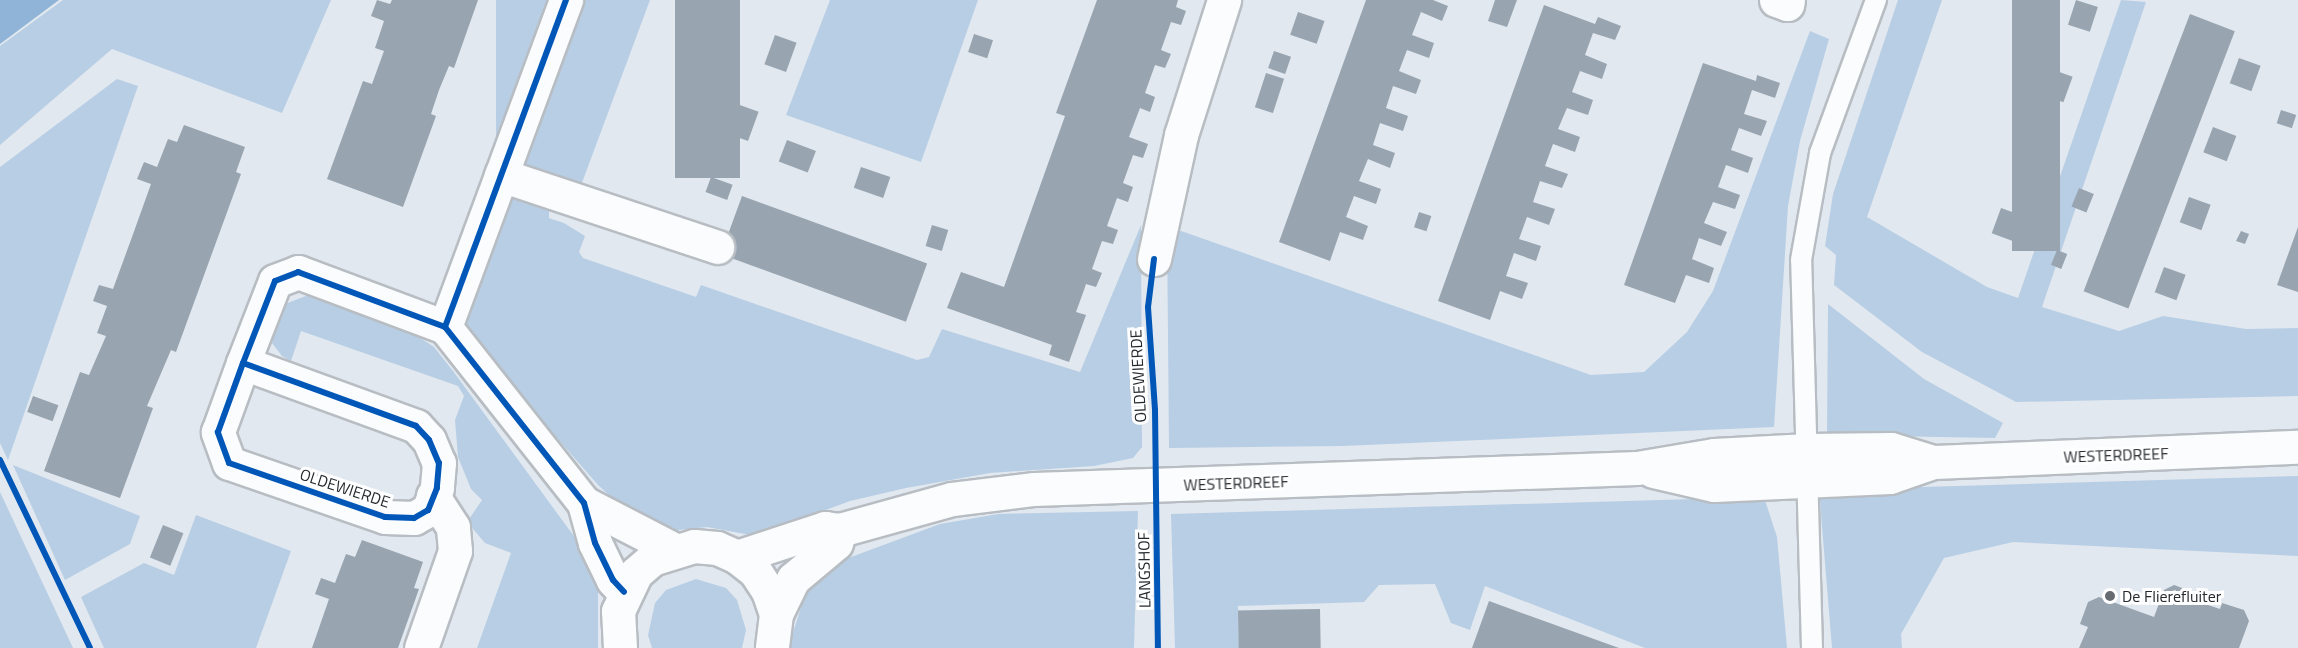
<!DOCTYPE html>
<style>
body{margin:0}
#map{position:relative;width:2298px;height:648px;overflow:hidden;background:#e1e8ef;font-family:"Titillium Web",sans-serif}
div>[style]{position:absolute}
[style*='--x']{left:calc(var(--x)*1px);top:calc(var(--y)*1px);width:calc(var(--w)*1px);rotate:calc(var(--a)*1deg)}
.green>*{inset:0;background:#b8cee5;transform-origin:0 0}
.water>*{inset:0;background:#8fb4d7}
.building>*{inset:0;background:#98a4b0;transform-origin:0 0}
.roads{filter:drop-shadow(2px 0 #b7bdc2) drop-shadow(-2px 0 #b7bdc2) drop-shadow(0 2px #b7bdc2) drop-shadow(0 -2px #b7bdc2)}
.service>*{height:20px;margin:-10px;padding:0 10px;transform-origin:10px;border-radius:10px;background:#fafcfd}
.minor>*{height:33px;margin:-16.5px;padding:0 16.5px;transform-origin:16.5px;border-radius:16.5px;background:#fafcfd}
.secondary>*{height:33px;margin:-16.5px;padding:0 16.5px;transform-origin:16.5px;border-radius:16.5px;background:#fafcfd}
.cycleway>*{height:6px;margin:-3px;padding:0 3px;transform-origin:3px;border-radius:3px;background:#0057b8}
.dots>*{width:16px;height:16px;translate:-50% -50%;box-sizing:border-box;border:3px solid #fff;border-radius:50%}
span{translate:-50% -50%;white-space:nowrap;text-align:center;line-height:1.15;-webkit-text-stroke:6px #fff;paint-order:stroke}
.street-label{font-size:16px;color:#252a2e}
.poi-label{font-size:16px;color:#252a2e}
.left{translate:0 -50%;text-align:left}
</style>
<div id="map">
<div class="green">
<div style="clip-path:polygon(63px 0,331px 0,282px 113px,112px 49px,0 145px,0 46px)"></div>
<div style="left:496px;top:0;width:53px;height:277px"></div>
<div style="clip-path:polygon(583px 0,650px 0,580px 188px,522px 168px)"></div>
<div style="clip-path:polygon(830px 0,978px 0,921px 162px,786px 115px)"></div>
<div style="clip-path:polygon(1898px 0,1942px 0,1867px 217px,1987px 287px,2018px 298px,2121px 0,2146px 2px,2042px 307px,2119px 331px,2163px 316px,2246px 329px,2298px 328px,2298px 396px,2016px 402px,1922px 352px,1834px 285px,1836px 255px,1825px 246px,1833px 194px)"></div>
<div style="clip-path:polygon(1810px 31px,1829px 39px,1800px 141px,1788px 206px,1774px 427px,1343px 446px,1169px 448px,1167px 226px,1591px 375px,1644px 372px,1687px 332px,1713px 291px)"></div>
<div style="clip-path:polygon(117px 79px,138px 86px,8px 460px,0 443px,0 167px)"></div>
<div style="clip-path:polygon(530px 212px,564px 223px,585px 236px,579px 252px,583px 258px,696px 297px,701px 285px,917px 360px,929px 357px,942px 329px,1080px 372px,1141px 225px,1142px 447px,1133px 458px,1094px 466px,990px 473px,906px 488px,850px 501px,756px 536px,707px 527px,669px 531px,622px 507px,598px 485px,487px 358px,460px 318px,499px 214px)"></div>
<div style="clip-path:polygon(311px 294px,407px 329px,434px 347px,453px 371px,598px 569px,598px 648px,477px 648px,511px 553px,485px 543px,467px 522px,482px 500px,471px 489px,458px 457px,455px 420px,464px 396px,458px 386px,301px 331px,291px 361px,282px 356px,272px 343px,277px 319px,285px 304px)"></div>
<div style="clip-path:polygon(1828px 304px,1924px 379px,2003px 423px,1995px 438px,1827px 435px)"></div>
<div style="clip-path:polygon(13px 465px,140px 516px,130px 544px,65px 580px)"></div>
<div style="clip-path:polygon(2298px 476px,2298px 556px,2013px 542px,1944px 558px,1901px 634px,1902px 648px,1832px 648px,1819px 490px)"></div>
<div style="clip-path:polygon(0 492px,44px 586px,73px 648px,0 648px)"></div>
<div style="clip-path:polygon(1764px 497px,1777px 537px,1787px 648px,1645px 648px,1485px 586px,1470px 630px,1451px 623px,1435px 584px,1379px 585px,1364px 602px,1238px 606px,1239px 648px,1175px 648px,1171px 514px)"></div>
<div style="clip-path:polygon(1138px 511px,1134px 648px,788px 648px,807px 589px,843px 560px,940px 524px,998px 514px)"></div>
<div style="clip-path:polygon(196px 515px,291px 551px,256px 648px,104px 648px,81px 597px,144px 563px,174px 575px)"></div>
<div style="clip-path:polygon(696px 579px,726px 588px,737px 600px,746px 630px,742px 648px,652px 648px,648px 635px,655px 603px,666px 590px)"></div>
</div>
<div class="water">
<div style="clip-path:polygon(0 0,59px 0,0 44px)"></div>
</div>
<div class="building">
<div style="clip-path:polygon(377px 0,390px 4px,392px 0,478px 0,454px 68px,449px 66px,439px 90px,431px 114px,436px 116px,403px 207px,327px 179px,363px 81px,372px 84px,384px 51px,375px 48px,384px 21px,371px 16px)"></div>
<div style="left:675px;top:0;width:65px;height:178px"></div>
<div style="clip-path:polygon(1097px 0,1178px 0,1176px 7px,1186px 11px,1181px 25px,1171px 22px,1161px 50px,1171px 54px,1165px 68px,1155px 65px,1145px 93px,1155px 97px,1150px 112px,1140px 108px,1129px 137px,1148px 144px,1143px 158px,1133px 155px,1123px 183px,1133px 187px,1128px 202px,1117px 198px,1107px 226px,1118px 230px,1113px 244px,1102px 241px,1092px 269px,1102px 273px,1096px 287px,1086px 284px,1084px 290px,1076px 312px,1086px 315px,1069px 362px,1049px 355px,1052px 345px,947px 308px,961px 272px,1004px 287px,1065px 116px,1056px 113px)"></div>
<div style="clip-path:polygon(1366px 0,1433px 0,1448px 6px,1442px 21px,1421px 12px,1412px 35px,1434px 43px,1429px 58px,1407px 50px,1399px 71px,1421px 80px,1416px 94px,1393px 86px,1386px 108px,1408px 116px,1403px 131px,1380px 123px,1373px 145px,1395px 153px,1390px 168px,1368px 159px,1359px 181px,1381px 189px,1376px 204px,1354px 196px,1346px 217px,1368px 226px,1363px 240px,1340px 232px,1330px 261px,1279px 242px)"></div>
<div style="clip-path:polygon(1495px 0,1517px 0,1507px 27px,1488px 21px)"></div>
<div style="left:2012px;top:0;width:48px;height:251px"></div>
<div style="left:2076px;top:0;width:23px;height:26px;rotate:18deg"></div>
<div style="clip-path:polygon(1544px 5px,1595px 24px,1598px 17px,1621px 26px,1615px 40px,1593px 33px,1585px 55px,1607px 64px,1602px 79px,1580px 71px,1572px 92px,1593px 100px,1588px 115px,1567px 108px,1558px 129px,1580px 137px,1575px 152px,1553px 144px,1545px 166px,1568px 174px,1562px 188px,1540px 181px,1533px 202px,1555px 209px,1549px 225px,1527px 217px,1519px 239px,1541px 246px,1536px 261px,1514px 253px,1506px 276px,1528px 283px,1522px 299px,1500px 291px,1490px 320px,1438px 301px)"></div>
<div style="left:1298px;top:12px;width:28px;height:24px;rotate:19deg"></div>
<div style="left:2190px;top:14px;width:48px;height:297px;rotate:21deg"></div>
<div style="left:974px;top:34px;width:20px;height:19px;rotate:18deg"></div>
<div style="left:775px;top:35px;width:23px;height:31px;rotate:20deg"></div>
<div style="left:1274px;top:51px;width:18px;height:18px;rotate:19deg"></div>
<div style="left:2239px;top:58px;width:23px;height:27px;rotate:20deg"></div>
<div style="clip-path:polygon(1703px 63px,1756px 81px,1757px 75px,1780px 83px,1775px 98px,1752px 90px,1744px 114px,1767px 121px,1761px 136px,1739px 128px,1731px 150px,1753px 158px,1748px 173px,1726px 165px,1718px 187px,1740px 195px,1735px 209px,1713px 202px,1704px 223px,1727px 232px,1721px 246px,1699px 238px,1692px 259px,1714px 268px,1709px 283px,1686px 275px,1675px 303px,1624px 285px)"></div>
<div style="left:2051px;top:69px;width:23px;height:27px;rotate:20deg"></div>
<div style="left:1266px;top:73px;width:19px;height:36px;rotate:18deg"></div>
<div style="left:737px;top:104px;width:23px;height:31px;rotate:20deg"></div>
<div style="left:2281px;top:110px;width:16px;height:14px;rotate:18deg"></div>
<div style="clip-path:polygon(184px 125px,245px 147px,236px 172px,241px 174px,176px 352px,171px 350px,147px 406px,153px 408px,120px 498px,44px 471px,80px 372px,89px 375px,106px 336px,97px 333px,107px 306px,93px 301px,99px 285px,113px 289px,132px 237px,151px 184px,137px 179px,144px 162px,157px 167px,168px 139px,177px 142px)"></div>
<div style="left:2213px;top:127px;width:25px;height:27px;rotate:21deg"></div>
<div style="left:2026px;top:138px;width:23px;height:28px;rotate:20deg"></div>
<div style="left:787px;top:140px;width:31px;height:23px;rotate:21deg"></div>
<div style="left:861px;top:167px;width:31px;height:22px;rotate:19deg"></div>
<div style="left:711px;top:177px;width:23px;height:16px;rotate:20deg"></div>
<div style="left:2079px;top:188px;width:16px;height:20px;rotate:22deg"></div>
<div style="left:742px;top:196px;width:197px;height:62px;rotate:20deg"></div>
<div style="left:2189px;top:197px;width:23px;height:27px;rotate:20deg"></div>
<div style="left:2001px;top:208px;width:23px;height:27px;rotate:20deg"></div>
<div style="left:1419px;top:212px;width:13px;height:16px;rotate:18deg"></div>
<div style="left:932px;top:225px;width:17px;height:22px;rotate:17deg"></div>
<div style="clip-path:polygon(2298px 227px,2298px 292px,2277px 285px)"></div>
<div style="clip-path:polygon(2241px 231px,2249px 234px,2245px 244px,2236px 241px)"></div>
<div style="left:2057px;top:250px;width:11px;height:16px;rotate:22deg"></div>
<div style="left:2164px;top:267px;width:23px;height:27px;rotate:20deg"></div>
<div style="left:33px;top:396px;width:27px;height:17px;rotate:20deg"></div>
<div style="left:163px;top:525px;width:22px;height:35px;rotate:22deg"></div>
<div style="clip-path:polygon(362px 540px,423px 562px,414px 588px,419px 589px,398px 648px,312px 648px,329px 599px,315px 594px,321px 578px,335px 583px,346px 554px,355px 557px)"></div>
<div style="clip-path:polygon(2174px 585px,2196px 593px,2193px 600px,2220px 609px,2222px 603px,2244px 610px,2249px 621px,2239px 648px,2079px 648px,2088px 627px,2080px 624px,2088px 602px,2099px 597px,2154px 617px,2164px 590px)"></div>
<div style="clip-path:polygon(1489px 601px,1619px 648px,1472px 648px)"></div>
<div style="left:1320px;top:609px;width:39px;height:82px;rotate:89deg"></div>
</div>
<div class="roads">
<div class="service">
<div style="--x:1812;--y:648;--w:388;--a:-91.6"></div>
<div style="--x:1801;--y:260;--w:109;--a:-79.9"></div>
<div style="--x:1820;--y:153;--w:163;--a:-69.9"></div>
</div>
<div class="minor">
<div style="--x:1776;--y:0;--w:12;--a:20"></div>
<div style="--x:1787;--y:4;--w:4;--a:-76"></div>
<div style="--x:501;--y:175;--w:228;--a:18.4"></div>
<div style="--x:1154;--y:259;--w:127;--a:-77.7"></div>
<div style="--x:1181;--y:135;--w:142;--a:-72.3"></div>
<div style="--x:445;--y:327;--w:349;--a:-69.7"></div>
<div style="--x:243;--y:363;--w:184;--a:20"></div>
<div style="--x:416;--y:426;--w:19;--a:47"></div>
<div style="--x:429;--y:440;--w:25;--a:67"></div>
<div style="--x:439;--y:463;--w:25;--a:95"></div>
<div style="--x:437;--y:488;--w:24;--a:112"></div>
<div style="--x:428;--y:510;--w:16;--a:150"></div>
<div style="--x:414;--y:518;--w:29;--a:-178"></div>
<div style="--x:385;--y:517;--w:165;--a:-160.9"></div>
<div style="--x:229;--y:463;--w:33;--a:-110"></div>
<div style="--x:218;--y:432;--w:73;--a:-70.1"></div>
<div style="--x:243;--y:363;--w:88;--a:-68.7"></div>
<div style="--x:275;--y:281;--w:25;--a:-21"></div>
<div style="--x:298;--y:272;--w:157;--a:20.5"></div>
<div style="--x:445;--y:327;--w:224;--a:51.7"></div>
<div style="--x:584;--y:503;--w:41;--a:74.6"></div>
<div style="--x:595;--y:543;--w:41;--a:64.1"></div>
<div style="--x:613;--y:580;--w:16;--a:47"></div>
<div style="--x:584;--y:503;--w:100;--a:27.3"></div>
<div style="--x:421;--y:648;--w:103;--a:-70.7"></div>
<div style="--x:455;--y:551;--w:24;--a:-95"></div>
<div style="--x:453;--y:527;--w:37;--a:-123"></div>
</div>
<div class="secondary">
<div style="--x:1653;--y:471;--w:63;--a:12.9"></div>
<div style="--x:1714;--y:485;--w:176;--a:-2.6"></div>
<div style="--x:1890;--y:477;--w:46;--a:-19.2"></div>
<div style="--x:1933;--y:462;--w:365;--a:-2.4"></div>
<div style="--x:737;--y:557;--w:93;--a:-18.2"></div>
<div style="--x:825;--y:528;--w:15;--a:8"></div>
<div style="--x:840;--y:530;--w:116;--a:-15.5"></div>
<div style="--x:952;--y:499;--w:83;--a:-7"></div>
<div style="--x:1034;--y:489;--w:603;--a:-1.99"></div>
<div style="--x:1637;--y:468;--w:78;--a:-9.6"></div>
<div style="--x:1714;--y:455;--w:94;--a:-3"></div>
<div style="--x:1808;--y:450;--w:83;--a:-0.7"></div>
<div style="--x:1891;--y:449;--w:44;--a:17.2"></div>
<div style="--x:776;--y:614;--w:39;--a:-64"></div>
<div style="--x:793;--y:579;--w:56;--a:-39.9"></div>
<div style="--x:836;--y:543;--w:14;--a:-73"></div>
<div style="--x:620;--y:648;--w:37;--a:-93"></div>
<div style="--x:618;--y:611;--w:42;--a:-64.7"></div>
<div style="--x:636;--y:573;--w:21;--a:-41"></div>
<div style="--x:652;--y:559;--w:44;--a:-17.2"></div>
<div style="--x:694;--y:546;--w:23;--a:5"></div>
<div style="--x:717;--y:548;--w:22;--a:24"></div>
<div style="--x:737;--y:557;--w:23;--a:38"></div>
<div style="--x:755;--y:571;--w:24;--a:57"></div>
<div style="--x:768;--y:591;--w:24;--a:71"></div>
<div style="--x:776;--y:614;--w:34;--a:97"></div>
</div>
</div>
<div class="cycleway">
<div style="--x:1154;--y:259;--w:48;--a:97.1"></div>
<div style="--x:1148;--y:307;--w:103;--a:86.1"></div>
<div style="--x:1155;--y:410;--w:238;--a:89.3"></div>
<div style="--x:445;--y:327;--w:349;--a:-69.7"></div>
<div style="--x:243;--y:363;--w:184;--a:20"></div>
<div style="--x:416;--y:426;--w:19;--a:47"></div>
<div style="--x:429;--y:440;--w:25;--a:67"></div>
<div style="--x:439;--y:463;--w:25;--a:95"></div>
<div style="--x:437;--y:488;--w:24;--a:112"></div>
<div style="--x:428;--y:510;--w:16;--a:150"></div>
<div style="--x:414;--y:518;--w:29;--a:-178"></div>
<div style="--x:385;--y:517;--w:165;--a:-160.9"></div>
<div style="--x:229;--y:463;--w:33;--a:-110"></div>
<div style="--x:218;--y:432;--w:73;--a:-70.1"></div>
<div style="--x:243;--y:363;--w:88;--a:-68.7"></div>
<div style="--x:275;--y:281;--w:25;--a:-21"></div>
<div style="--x:298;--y:272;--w:157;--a:20.5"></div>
<div style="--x:445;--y:327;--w:224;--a:51.7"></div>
<div style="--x:584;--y:503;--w:41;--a:74.6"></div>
<div style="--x:595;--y:543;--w:41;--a:64.1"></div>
<div style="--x:613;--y:580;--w:16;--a:47"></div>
<div style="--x:0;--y:460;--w:208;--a:64.4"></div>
</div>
<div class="dots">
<div style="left:2110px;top:596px;background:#676c72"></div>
</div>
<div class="street-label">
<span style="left:1138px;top:376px;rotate:-93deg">OLDEWIERDE</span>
<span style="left:2116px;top:455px;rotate:-2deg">WESTERDREEF</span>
<span style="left:1236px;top:483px;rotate:-2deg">WESTERDREEF</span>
<span style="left:345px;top:488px;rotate:18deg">OLDEWIERDE</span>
<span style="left:1144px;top:570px;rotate:-91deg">LANGSHOF</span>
</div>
<div class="poi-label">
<span class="left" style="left:2122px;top:596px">De Flierefluiter</span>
</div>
</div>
